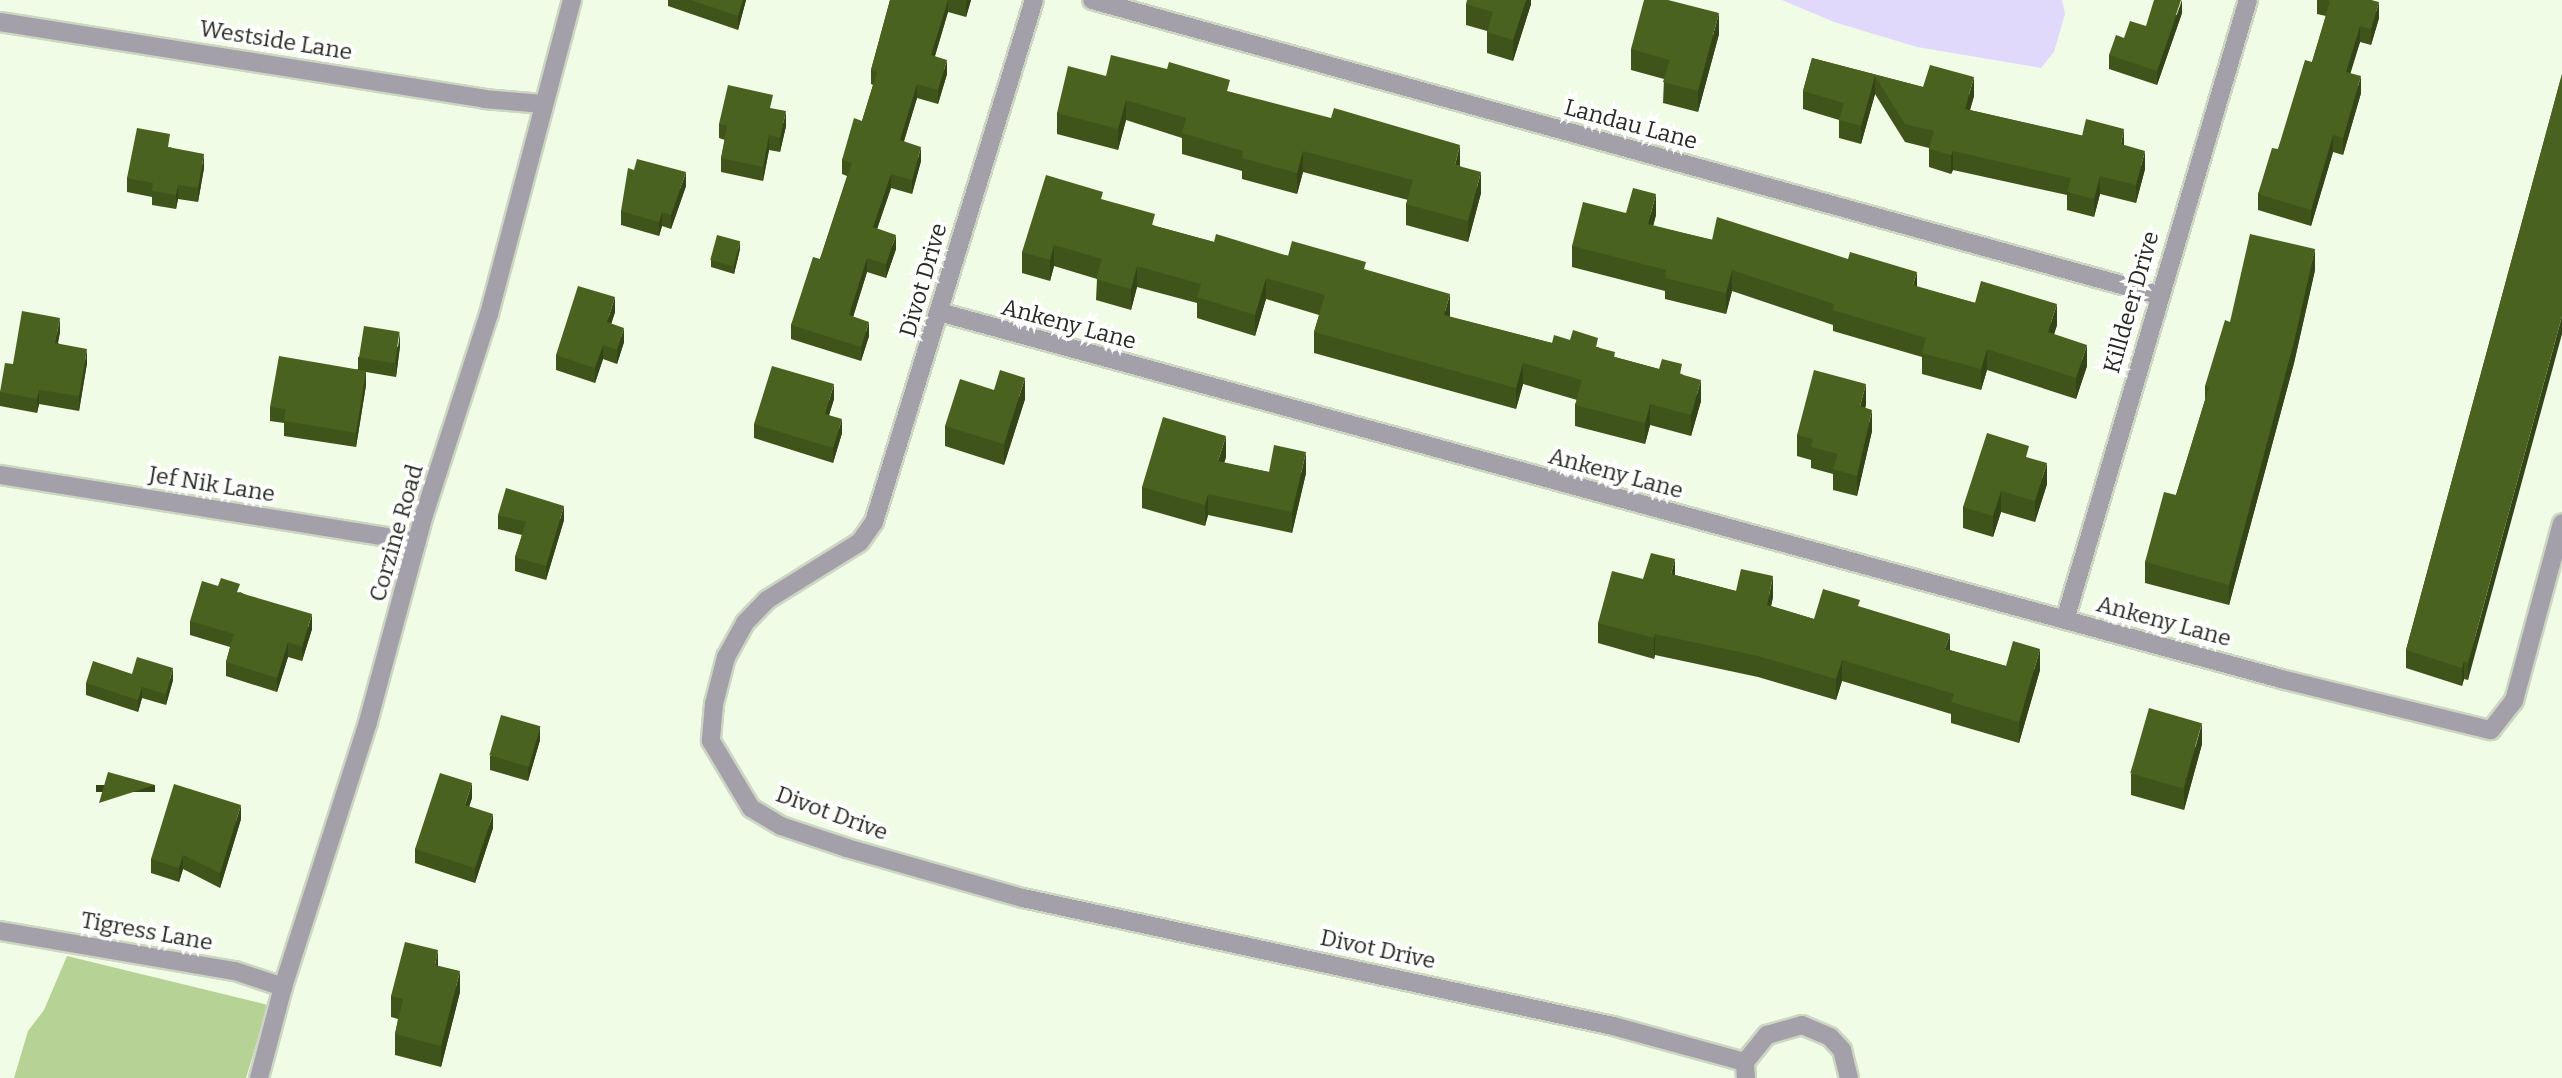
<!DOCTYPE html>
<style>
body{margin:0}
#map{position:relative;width:2562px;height:1078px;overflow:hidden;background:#f1fce6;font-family:Bitter,serif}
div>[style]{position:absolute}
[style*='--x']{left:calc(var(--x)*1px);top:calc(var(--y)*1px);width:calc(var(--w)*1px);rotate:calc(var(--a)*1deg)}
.green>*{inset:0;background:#b7d295}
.water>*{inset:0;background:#e1d9fc}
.roads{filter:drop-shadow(2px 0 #cdd6c3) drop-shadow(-2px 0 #cdd6c3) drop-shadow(0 2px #cdd6c3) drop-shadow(0 -2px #cdd6c3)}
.minor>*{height:18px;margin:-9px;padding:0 9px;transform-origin:9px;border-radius:9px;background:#a3a0aa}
.wall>*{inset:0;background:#3f541b}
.shaded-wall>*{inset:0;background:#334516;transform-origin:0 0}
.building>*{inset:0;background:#49621f;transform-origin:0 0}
span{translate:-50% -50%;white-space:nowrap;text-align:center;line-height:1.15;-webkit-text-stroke:7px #fff;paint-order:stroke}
.street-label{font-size:23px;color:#272a22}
</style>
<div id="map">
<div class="green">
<div style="clip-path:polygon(67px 956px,268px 1005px,246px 1078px,14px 1078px,28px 1031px,44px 1010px)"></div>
</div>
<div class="water">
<div style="clip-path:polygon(1782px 0,2062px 0,2065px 14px,2054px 52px,2041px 68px,1917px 47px,1834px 22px)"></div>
</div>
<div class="roads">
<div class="minor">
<div style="--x:1034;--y:0;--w:546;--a:107.04"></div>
<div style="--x:874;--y:522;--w:24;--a:125"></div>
<div style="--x:860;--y:542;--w:110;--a:148.1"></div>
<div style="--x:767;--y:600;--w:32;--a:134"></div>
<div style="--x:745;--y:623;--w:39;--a:119"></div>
<div style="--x:726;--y:657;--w:49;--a:104.3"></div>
<div style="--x:714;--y:704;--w:37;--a:95"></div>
<div style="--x:711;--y:741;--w:78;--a:59.2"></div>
<div style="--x:751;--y:808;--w:35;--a:31"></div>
<div style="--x:781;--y:826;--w:70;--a:18.4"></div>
<div style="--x:847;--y:848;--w:183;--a:15.9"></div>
<div style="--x:1023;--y:898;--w:604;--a:12.24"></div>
<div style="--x:1613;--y:1026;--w:137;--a:15.3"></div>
<div style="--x:1092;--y:0;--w:1106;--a:15.47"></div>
<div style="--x:0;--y:22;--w:490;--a:9"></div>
<div style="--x:484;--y:99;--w:59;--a:4.8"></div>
<div style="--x:939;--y:312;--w:1391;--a:15.29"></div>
<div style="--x:2281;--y:679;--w:216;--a:13.7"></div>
<div style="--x:2491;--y:730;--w:37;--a:-52"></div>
<div style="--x:2514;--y:701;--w:184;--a:-74.9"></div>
<div style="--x:0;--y:475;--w:422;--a:9.1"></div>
<div style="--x:2065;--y:620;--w:646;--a:-73.56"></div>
<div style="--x:0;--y:931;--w:238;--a:9.7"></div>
<div style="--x:235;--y:971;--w:51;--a:18.4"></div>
<div style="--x:259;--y:1078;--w:94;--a:-75.2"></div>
<div style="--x:283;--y:987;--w:278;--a:-72.2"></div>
<div style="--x:368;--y:722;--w:214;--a:-74.9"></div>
<div style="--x:424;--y:515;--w:211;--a:-72.1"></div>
<div style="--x:489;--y:314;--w:325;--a:-75.2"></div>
<div style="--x:1746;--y:1078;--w:16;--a:-94"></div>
<div style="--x:1745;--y:1062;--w:35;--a:-51"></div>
<div style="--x:1767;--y:1035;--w:36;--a:-16"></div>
<div style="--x:1802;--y:1025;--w:30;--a:23"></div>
<div style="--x:1830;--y:1037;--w:18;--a:47"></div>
<div style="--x:1842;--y:1050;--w:29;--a:76"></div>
</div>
</div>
<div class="wall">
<div style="clip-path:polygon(668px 0,746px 0,738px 30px,668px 6px)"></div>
<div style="clip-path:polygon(890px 0,971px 0,966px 17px,948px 12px,935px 56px,947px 74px,938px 104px,917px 98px,904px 141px,921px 161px,912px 194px,891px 188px,877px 229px,896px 249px,886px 278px,867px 272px,853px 317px,869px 336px,861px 361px,791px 339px,791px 325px,820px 259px,847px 176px,842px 174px,842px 160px,862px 121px,873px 85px,871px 84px,871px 70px)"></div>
<div style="clip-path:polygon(1531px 0,1531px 4px,1513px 61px,1487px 53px,1487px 31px,1466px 25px,1466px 4px)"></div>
<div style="clip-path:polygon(2317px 0,2372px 0,2379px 18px,2371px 45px,2360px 42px,2350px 73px,2361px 93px,2343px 155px,2333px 152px,2311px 226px,2258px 210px,2258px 194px,2278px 149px,2312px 62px,2326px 16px,2317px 14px)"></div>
<div style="clip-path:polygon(2182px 13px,2157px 85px,2109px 69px,2109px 55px,2124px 38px,2146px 26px)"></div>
<div style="clip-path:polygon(1719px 34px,1698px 112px,1663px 103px,1664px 79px,1631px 70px,1631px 49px)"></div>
<div style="clip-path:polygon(1812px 58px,1923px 87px,1974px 96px,1970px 110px,2124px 145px,2145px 169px,2136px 203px,2100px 194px,2094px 217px,2067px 210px,2067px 195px,1953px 170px,1951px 174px,1929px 167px,1929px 148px,1905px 142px,1875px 94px,1861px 144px,1839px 138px,1839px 120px,1803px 109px,1803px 91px)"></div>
<div style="clip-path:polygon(2562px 74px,2468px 680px,2464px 679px,2462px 686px,2406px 668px,2406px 650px)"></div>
<div style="clip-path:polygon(1106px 76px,1230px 92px,1460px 166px,1481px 193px,1468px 242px,1406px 225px,1406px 204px,1408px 200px,1303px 172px,1297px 194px,1242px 179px,1242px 171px,1182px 154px,1182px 138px,1126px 120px,1118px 150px,1057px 134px,1057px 113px)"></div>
<div style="clip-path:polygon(773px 109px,786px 126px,780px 152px,769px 150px,763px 181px,721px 172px,721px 158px,725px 140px,719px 138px,719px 124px)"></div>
<div style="clip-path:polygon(170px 147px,204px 168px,198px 202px,178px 199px,176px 209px,152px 205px,152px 197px,127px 192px,127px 178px)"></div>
<div style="clip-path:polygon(686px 186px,671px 229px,662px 226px,659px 236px,621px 225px,621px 211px)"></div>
<div style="clip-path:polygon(1103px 200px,1155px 226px,1214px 242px,1366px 270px,1450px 315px,1450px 317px,1552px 343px,1598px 347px,1615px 357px,1659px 369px,1682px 374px,1701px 401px,1691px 436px,1650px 425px,1645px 444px,1575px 426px,1575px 405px,1577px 400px,1523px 384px,1516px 409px,1314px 353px,1314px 332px,1319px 315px,1266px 299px,1255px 336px,1197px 318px,1197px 303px,1137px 287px,1131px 310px,1096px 300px,1097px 279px,1054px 266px,1050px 281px,1022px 273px,1022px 252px)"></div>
<div style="clip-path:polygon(1626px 213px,1656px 215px,1653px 226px,1917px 287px,2057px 325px,2054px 334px,2087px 366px,2076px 399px,1987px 370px,1981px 390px,1922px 374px,1922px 357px,1833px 331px,1833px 325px,1732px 291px,1726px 314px,1665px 299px,1665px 291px,1572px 267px,1572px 246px)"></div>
<div style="clip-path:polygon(740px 249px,734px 274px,711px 267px,711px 260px)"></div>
<div style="clip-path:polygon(2315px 270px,2294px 363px,2229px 605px,2145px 583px,2145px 562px,2176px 495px,2205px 400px,2205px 386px)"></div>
<div style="clip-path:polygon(615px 312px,611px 324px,624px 342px,617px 364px,603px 359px,595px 383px,556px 370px,556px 355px)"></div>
<div style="clip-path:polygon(60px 332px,58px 343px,87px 363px,79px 411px,39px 404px,37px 413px,0 406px,0 392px,13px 364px)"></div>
<div style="clip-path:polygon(400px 346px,396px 377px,366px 372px,366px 385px,356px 447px,284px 436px,284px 423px,270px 421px,270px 407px,358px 369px,358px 357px)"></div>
<div style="clip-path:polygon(994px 390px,1025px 399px,1004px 465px,945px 446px,945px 426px)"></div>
<div style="clip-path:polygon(834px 399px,829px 415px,842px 433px,833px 463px,754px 438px,754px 424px)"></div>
<div style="clip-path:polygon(1866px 405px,1865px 407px,1872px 431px,1857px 496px,1833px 490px,1833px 474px,1811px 468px,1811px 460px,1797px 456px,1797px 435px)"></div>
<div style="clip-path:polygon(1226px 457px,1224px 463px,1269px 472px,1306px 473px,1292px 533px,1208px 515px,1205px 526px,1142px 508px,1142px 487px)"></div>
<div style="clip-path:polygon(2029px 458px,2047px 484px,2035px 522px,2001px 512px,1993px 537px,1963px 528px,1963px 507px)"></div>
<div style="clip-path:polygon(498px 515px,564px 520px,546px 580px,515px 571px,515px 557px,522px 535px,498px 529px)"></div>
<div style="clip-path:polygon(1675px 575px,1736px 591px,1773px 597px,1771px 606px,1814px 619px,1860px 607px,1950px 650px,2006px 666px,2040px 670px,2019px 743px,1951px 723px,1951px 714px,1842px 681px,1836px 700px,1758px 677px,1655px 655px,1654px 659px,1598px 643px,1598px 623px,1643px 579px)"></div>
<div style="clip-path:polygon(240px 592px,312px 629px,302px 661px,288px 657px,277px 692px,226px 676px,226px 662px,230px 647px,190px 635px,190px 621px)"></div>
<div style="clip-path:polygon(132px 674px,173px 680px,166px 705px,142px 698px,138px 712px,86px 695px,86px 683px)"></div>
<div style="clip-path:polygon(540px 740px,528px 781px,490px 770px,490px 756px)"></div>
<div style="clip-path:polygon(2202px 744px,2184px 810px,2131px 795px,2131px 774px)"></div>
<div style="clip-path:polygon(472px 798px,469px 806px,493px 828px,475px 883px,415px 863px,415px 849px)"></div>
<div style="clip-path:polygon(241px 819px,220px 888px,183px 869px,179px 882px,151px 873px,151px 859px)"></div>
<div style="clip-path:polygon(438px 966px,460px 992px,441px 1067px,395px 1055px,395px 1034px,398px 1019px,391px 1017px,391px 996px)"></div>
</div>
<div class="shaded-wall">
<div style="clip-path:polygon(743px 0,746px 0,738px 30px,738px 16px)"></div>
<div style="clip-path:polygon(948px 0,948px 12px,931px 69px,931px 55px)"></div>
<div style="clip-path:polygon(967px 0,971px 0,966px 17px,966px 3px)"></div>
<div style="clip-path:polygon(1526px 0,1531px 0,1531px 4px,1513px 61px,1513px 40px)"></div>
<div style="clip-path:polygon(2182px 0,2182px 13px,2157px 85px,2157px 71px)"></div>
<div style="clip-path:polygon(2379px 2px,2379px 18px,2371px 45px,2371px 29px)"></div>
<div style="clip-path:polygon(1719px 13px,1719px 34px,1698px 112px,1698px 91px)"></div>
<div style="clip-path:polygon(2360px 26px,2360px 42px,2346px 88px,2346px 72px)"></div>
<div style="clip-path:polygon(947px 60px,947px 74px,938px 104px,938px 90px)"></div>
<div style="clip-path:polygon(1875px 76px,1875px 94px,1861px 144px,1861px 126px)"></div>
<div style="clip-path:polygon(2361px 76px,2361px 93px,2343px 155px,2343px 138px)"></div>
<div style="clip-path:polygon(1974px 77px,1974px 96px,1965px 127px,1965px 109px)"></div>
<div style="clip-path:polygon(917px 84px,917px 98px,900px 154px,900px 140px)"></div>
<div style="clip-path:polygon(1126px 100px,1126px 120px,1118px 150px,1118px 129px)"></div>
<div style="clip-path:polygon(786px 111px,786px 126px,780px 152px,780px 138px)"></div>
<div style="clip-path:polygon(2124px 129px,2124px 147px,2121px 144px)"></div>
<div style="clip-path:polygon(769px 135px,769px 150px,763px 181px,763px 167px)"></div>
<div style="clip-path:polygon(2333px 135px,2333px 152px,2311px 226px,2311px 210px)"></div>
<div style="clip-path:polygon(1460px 145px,1460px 166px,1455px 165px)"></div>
<div style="clip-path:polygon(921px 147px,921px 161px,912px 194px,912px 180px)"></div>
<div style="clip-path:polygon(1303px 151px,1303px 172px,1297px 194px,1297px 173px)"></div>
<div style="clip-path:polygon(1953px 151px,1953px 170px,1951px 174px,1951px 155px)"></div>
<div style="clip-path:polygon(2145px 151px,2145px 169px,2136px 203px,2136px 185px)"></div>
<div style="clip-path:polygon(204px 154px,204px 168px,198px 202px,198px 188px)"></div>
<div style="clip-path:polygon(686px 172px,686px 186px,671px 229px,671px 215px)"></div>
<div style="clip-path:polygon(1481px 172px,1481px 193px,1468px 242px,1468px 221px)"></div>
<div style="clip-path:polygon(891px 174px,891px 188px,873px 241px,873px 227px)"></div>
<div style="clip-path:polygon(2100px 176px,2100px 194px,2094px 217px,2094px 199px)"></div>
<div style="clip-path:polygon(178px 185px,178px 199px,176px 209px,176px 195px)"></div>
<div style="clip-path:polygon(1656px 194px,1656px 215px,1648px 245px,1648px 224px)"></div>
<div style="clip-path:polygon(662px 212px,662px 226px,659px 236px,659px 222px)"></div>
<div style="clip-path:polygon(896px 235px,896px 249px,886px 278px,886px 264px)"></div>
<div style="clip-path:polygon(740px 241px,740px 249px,734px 274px,734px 266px)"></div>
<div style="clip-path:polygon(1054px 245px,1054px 266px,1050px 281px,1050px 260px)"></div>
<div style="clip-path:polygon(2315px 249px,2315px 270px,2294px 363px,2229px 605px,2229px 585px)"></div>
<div style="clip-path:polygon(867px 258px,867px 272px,849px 330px,849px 315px)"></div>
<div style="clip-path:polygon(1137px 266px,1137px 287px,1131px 310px,1131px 289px)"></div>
<div style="clip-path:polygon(1732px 270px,1732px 291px,1726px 314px,1726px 293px)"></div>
<div style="clip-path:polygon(1917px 272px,1917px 293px,1913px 285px)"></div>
<div style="clip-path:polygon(1266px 278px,1266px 299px,1255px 336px,1255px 315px)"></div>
<div style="clip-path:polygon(1450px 294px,1450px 315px,1444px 336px,1444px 315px)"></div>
<div style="clip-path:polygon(615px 297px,615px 312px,607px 337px,607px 322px)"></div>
<div style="clip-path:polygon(2057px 304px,2057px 325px,2048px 353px,2048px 332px)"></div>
<div style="clip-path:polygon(2562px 316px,2562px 334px,2468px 680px,2468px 663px)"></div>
<div style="clip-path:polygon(60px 318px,60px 332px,55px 357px,55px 343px)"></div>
<div style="clip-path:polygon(869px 322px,869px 336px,861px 361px,861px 347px)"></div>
<div style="clip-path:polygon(624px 328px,624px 342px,617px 364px,617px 350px)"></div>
<div style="clip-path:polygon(400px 332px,400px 346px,396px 377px,396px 362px)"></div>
<div style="clip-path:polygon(603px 345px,603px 359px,595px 383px,595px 368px)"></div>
<div style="clip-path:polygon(2087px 345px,2087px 366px,2076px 399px,2076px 378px)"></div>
<div style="clip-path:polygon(87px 349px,87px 363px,79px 411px,79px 396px)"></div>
<div style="clip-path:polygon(1987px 349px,1987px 370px,1981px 390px,1981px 369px)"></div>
<div style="clip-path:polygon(1523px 363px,1523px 384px,1516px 409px,1516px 388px)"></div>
<div style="clip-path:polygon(366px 371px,366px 385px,356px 447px,356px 433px)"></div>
<div style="clip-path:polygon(1025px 378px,1025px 399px,1004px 465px,1004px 444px)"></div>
<div style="clip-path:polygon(1701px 380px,1701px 401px,1691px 436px,1691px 415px)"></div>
<div style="clip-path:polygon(834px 384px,834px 399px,825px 428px,825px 414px)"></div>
<div style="clip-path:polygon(1866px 384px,1866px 405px,1860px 427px,1860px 406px)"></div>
<div style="clip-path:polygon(39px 390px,39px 404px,37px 413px,37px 399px)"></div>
<div style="clip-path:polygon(1650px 404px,1650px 425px,1645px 444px,1645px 423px)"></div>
<div style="clip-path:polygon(1872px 410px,1872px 431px,1857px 496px,1857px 476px)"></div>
<div style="clip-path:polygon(842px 419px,842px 433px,833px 463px,833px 448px)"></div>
<div style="clip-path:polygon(1226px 436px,1226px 457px,1218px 482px,1218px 461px)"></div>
<div style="clip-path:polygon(1306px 452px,1306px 473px,1292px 533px,1292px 512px)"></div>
<div style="clip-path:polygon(2047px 463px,2047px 484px,2035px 522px,2035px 501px)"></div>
<div style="clip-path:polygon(2001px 491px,2001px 512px,1993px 537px,1993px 516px)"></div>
<div style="clip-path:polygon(1208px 494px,1208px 515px,1205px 526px,1205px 505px)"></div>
<div style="clip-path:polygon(564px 506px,564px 520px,546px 580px,546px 566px)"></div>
<div style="clip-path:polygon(1675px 559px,1675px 580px,1671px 574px)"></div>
<div style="clip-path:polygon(1773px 576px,1773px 597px,1767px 625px,1767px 605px)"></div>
<div style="clip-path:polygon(312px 614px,312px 629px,302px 661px,302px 647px)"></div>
<div style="clip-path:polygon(1655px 634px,1655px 655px,1654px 659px,1654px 638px)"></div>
<div style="clip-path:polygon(1950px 634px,1950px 654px,1945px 649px)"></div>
<div style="clip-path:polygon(288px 642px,288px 657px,277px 692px,277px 678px)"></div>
<div style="clip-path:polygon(2040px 649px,2040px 670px,2019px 743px,2019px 722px)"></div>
<div style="clip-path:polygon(1842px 660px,1842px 681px,1836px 700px,1836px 679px)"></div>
<div style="clip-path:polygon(2464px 661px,2464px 679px,2462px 686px,2462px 668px)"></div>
<div style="clip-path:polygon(173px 668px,173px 680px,166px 705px,166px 694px)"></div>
<div style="clip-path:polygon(142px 687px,142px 698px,138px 712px,138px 700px)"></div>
<div style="clip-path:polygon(2202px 723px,2202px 744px,2184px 810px,2184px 789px)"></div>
<div style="clip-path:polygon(540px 726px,540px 740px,528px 781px,528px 767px)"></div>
<div style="clip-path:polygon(472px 783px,472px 798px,465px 819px,465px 805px)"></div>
<div style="left:155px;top:785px;width:7px;height:59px;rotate:90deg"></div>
<div style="clip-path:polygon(241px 805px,241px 819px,220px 888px,220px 873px)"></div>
<div style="clip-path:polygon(493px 814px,493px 828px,475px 883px,475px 868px)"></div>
<div style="clip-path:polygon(183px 855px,183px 869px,179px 882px,179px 868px)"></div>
<div style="clip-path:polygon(438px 950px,438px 971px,435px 965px)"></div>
<div style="clip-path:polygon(460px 971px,460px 992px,441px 1067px,441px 1046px)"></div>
</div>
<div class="building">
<div style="clip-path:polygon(691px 0,743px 0,738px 16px)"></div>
<div style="clip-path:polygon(890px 0,948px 0,931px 55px,947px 60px,938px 90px,917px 84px,900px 140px,921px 147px,912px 180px,891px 174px,873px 227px,896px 235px,886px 264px,867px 258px,849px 315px,869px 322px,861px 347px,791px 325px,813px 257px,820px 259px,852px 163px,842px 160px,854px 118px,862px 121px,877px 72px,871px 70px)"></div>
<div style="clip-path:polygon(1467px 0,1526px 0,1513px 40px,1487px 32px,1493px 12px,1466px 4px)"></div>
<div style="clip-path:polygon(1644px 0,1668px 0,1719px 13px,1698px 91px,1663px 82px,1670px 60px,1631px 49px)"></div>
<div style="clip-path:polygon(2154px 0,2181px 0,2157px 71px,2109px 55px,2116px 35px,2124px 38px,2130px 21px,2146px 26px)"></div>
<div style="clip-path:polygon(2325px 0,2371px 0,2379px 2px,2371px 29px,2360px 26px,2346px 72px,2361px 76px,2343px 138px,2333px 135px,2311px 210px,2258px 194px,2272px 148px,2278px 149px,2305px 60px,2312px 62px,2330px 1px)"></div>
<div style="clip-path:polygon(1111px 55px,1167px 69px,1169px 62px,1230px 80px,1227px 91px,1331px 118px,1334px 108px,1460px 145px,1455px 165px,1481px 172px,1468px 221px,1406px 204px,1413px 180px,1303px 151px,1297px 173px,1242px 158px,1243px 151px,1182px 133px,1186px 118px,1126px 100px,1118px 129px,1057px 113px,1068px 66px,1106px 76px)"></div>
<div style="clip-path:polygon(1812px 58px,1923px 87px,1930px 65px,1974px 77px,1965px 109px,2082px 136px,2086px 119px,2124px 129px,2121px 144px,2145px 151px,2136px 185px,2100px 176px,2094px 199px,2067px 192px,2071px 178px,1953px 151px,1951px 155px,1929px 149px,1934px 131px,1905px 124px,1875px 76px,1861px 126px,1839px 120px,1844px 103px,1803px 91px)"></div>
<div style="clip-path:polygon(2562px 74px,2562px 316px,2468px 663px,2464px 661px,2462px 668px,2406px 650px)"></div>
<div style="clip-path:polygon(728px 85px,773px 95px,770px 108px,786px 111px,780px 138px,769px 135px,763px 167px,721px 158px,727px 126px,719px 124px)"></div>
<div style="clip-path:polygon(137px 128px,170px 134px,168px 147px,204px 154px,198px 188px,178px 185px,176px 195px,152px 191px,153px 183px,127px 178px)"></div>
<div style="clip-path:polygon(637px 159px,686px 172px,671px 215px,662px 212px,659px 222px,621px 211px,628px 168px,634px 170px)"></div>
<div style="clip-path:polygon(1046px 175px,1103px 192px,1101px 199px,1155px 214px,1152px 225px,1214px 242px,1216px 234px,1288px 256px,1292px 241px,1366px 262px,1364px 269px,1450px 294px,1444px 315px,1552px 343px,1554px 335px,1570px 340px,1573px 330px,1598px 338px,1596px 347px,1615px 352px,1614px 357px,1659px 369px,1662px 359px,1682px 364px,1680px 374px,1701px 380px,1691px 415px,1650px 404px,1645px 423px,1575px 405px,1582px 380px,1523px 363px,1516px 388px,1314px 332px,1325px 295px,1266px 278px,1255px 315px,1197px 297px,1201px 284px,1137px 266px,1131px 289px,1096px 279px,1102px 259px,1054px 245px,1050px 260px,1022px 252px)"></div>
<div style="clip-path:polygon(1633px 188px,1656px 194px,1648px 224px,1712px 240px,1717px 217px,1848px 259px,1850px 252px,1917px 272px,1913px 285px,1975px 303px,1981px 281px,2057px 304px,2048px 332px,2087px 345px,2076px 378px,1987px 349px,1981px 369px,1922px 353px,1926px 338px,1833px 310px,1834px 304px,1732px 270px,1726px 293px,1665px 278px,1666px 270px,1572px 246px,1583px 202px,1626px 213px)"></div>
<div style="clip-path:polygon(2250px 234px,2315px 249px,2294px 342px,2229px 585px,2145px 562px,2164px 492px,2176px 495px,2209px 387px,2205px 386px,2225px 320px,2230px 322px)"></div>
<div style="left:717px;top:235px;width:24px;height:26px;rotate:15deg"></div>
<div style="clip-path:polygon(578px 286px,615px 297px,607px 322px,624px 328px,617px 350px,603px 345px,595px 368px,556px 355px)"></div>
<div style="clip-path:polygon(22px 311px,60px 318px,55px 343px,87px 349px,79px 396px,39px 390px,37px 399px,0 392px,5px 363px,13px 364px)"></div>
<div style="left:364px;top:326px;width:36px;height:32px;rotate:9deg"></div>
<div style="clip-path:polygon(279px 356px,366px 371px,356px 433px,284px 421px,286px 409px,270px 407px)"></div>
<div style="clip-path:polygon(772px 366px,834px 384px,825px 414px,842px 419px,833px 448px,754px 424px)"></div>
<div style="clip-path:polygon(1000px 370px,1025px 378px,1004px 444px,945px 426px,960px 379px,994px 390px)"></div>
<div style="clip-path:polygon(1814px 370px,1866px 384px,1860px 406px,1872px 410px,1857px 476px,1833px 469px,1838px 454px,1811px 447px,1813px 439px,1797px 435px)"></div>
<div style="clip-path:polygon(1163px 417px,1226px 436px,1218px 461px,1269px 472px,1274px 445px,1306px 452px,1292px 512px,1208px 494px,1205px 505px,1142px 487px)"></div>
<div style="clip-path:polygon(1987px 433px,2029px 446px,2026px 457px,2047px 463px,2035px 501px,2001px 491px,1993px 516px,1963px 507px)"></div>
<div style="clip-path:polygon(506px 488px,564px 506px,546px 566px,515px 557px,526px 522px,498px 515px)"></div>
<div style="clip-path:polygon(1651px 553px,1675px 559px,1671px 574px,1736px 591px,1741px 569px,1773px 576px,1767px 605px,1814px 619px,1823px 589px,1860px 600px,1858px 606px,1950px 634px,1945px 649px,2006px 666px,2013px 641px,2040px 649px,2019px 722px,1951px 702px,1954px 694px,1842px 660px,1836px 679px,1758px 656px,1655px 634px,1654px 638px,1598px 623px,1612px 571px,1643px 579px)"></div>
<div style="clip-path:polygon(221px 578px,240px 584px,237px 592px,312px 614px,302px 647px,288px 642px,277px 678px,226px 662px,234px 634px,190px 621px,202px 581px,218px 586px)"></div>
<div style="clip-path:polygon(137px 657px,173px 668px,166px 694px,142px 687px,138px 700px,86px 683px,93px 661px,132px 674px)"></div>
<div style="left:2149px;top:708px;width:55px;height:68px;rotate:16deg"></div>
<div style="left:501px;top:715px;width:41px;height:42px;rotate:16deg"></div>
<div style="clip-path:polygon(108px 772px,155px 785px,99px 803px)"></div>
<div style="clip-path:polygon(440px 773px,472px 783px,465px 805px,493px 814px,475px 868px,415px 849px)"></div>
<div style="clip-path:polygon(174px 784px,241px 805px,220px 873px,183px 855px,179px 868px,151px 859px)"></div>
<div style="clip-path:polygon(405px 942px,438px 950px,435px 965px,460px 971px,441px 1046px,395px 1034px,403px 999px,391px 996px)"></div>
</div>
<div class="street-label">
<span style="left:276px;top:40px;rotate:9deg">Westside Lane</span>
<span style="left:1631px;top:124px;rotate:15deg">Landau Lane</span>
<span style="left:923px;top:280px;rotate:-74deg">Divot Drive</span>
<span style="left:2131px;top:302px;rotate:-74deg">Killdeer Drive</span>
<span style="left:1069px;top:324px;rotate:15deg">Ankeny Lane</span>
<span style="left:1616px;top:473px;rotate:15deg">Ankeny Lane</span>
<span style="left:212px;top:484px;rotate:9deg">Jef Nik Lane</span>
<span style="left:396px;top:533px;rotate:-74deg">Corzine Road</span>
<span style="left:2164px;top:621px;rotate:15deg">Ankeny Lane</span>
<span style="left:832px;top:813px;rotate:20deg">Divot Drive</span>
<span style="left:147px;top:931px;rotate:10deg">Tigress Lane</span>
<span style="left:1378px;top:949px;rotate:12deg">Divot Drive</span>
</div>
</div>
